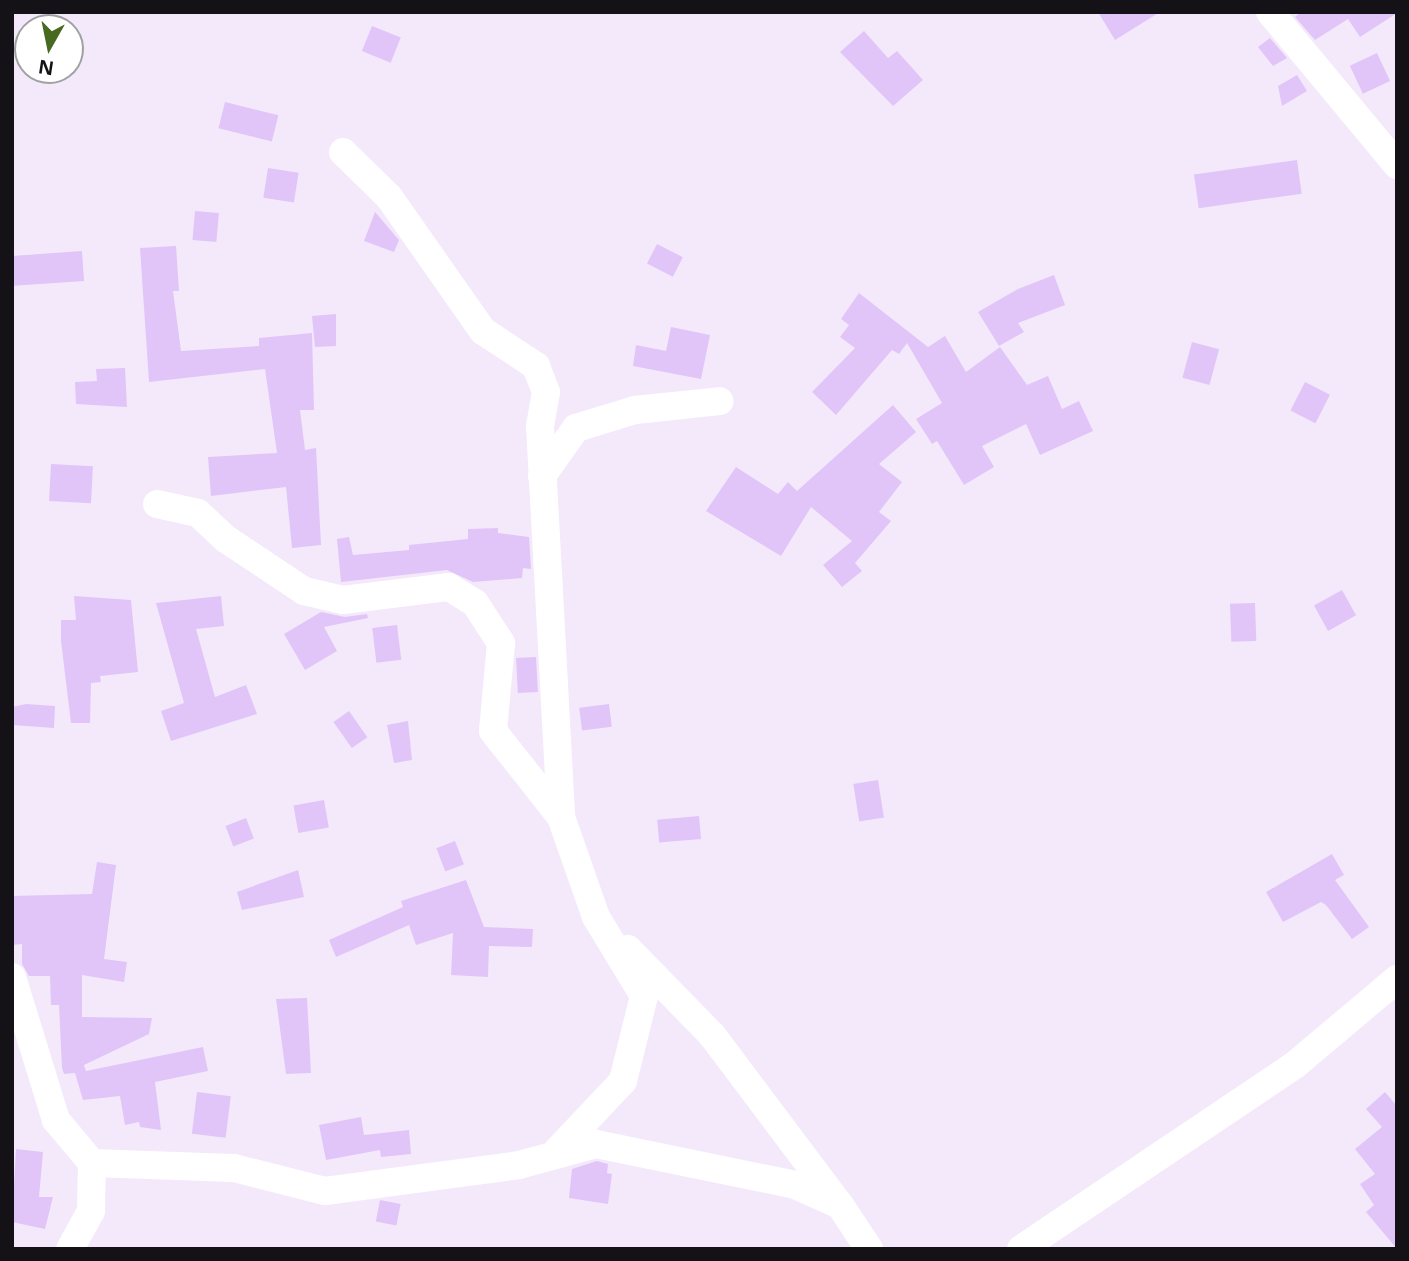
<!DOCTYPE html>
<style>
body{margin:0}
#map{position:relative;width:1409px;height:1261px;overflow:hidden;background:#f3e9fb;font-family:"Noto Sans",sans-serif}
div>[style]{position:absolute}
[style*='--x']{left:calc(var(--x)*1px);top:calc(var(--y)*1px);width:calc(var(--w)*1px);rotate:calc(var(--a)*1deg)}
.building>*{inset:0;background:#e1c5f8;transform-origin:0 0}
.minor>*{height:28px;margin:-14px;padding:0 14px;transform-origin:14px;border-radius:14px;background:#fff}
span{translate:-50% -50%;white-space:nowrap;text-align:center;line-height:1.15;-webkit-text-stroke:7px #fff;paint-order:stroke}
.frame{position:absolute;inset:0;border:14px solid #141117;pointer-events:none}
.north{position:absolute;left:14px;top:14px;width:70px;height:70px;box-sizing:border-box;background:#fff;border:2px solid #a1a0a2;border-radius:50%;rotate:189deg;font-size:19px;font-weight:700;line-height:28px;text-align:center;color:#141117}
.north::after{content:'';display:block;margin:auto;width:24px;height:32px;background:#486920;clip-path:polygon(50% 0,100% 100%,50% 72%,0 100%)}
</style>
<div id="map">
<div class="building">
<div style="clip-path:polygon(1098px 12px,1160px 12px,1115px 40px)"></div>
<div style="clip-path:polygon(1301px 12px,1397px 12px,1397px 13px,1360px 37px,1348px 19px,1315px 40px,1295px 17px)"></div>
<div style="left:372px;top:26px;width:31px;height:27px;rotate:22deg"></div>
<div style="clip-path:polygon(864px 31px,888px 58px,897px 51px,923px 80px,893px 106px,840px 52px)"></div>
<div style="clip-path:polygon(1270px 38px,1287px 58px,1273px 66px,1258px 47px)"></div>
<div style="left:1377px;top:53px;width:31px;height:30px;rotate:65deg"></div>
<div style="clip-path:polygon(1297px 75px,1307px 91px,1282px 106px,1278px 86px)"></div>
<div style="left:225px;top:102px;width:55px;height:27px;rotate:14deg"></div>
<div style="left:1297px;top:160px;width:34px;height:104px;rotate:82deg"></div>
<div style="left:268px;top:168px;width:31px;height:30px;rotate:9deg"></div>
<div style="left:195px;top:211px;width:24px;height:29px;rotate:5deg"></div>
<div style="clip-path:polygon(375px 212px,399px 240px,394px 252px,364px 241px)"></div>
<div style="left:657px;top:244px;width:29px;height:22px;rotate:27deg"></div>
<div style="clip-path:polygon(176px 246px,179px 291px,173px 291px,181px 351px,259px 346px,259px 338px,312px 333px,314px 410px,300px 410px,305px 450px,316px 448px,321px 545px,292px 548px,286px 487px,211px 496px,208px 457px,277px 453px,265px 369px,149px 382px,140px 248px)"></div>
<div style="left:82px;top:251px;width:30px;height:70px;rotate:86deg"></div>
<div style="clip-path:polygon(1054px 275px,1065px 305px,1018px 323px,1024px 332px,999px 346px,978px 312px,1018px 289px)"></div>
<div style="clip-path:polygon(859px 293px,928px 347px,945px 336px,966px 372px,1000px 347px,1027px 385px,1048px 376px,1062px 409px,1079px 401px,1093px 431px,1040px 455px,1026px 424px,982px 446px,994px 467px,964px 485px,937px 441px,932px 444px,916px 419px,942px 403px,907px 343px,899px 354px,892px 350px,836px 415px,812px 392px,855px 348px,840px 337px,849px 325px,841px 319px)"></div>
<div style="clip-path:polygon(336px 314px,336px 346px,315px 347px,312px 316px)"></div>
<div style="clip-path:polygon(671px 327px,710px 335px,701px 379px,633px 366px,636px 345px,666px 351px)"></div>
<div style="left:1192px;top:342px;width:28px;height:37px;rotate:15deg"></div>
<div style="clip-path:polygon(125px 368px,127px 407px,76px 404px,75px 382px,97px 381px,96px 369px)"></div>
<div style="left:1305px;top:382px;width:28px;height:32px;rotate:27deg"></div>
<div style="clip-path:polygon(893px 405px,916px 432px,879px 464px,902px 482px,879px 512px,891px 521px,855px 563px,862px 571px,842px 587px,823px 565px,852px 541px,811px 507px,781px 556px,706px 511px,736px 467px,778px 494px,788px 482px,797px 491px)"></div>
<div style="left:51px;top:464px;width:42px;height:37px;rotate:3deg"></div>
<div style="clip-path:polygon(498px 528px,498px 533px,529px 537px,531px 569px,523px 568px,522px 578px,473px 582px,447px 570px,341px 582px,337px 539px,349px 537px,353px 555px,409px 550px,409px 545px,468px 539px,468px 529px)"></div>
<div style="left:1342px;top:590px;width:29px;height:32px;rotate:61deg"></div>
<div style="clip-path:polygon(74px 596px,131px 600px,138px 672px,100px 676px,101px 682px,91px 683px,90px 723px,71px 723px,61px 641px,61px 620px,76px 620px)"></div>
<div style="clip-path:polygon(221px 596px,224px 626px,196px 629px,215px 697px,246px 685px,257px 714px,171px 741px,161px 711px,184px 703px,156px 603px)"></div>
<div style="left:1255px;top:603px;width:38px;height:25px;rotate:88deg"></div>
<div style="clip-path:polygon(321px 612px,345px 617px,367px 614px,368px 618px,324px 627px,337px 651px,305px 670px,284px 634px)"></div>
<div style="left:397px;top:625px;width:35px;height:25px;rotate:83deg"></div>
<div style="left:536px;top:657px;width:35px;height:20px;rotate:87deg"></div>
<div style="clip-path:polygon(26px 704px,55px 706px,54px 728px,12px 725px,12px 707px)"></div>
<div style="left:609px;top:704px;width:23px;height:30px;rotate:83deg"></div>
<div style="left:349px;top:711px;width:32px;height:19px;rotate:55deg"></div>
<div style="clip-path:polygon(408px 721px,412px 760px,394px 763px,387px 725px)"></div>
<div style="left:878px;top:780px;width:38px;height:25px;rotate:81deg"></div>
<div style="left:324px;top:800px;width:28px;height:31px;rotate:80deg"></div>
<div style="left:699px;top:816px;width:23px;height:42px;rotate:85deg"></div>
<div style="left:246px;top:818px;width:22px;height:22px;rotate:69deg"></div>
<div style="left:455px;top:841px;width:25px;height:20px;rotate:69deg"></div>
<div style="clip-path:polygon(1332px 854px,1344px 875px,1335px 880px,1369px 927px,1352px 939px,1326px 905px,1321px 902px,1283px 922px,1266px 892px)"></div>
<div style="clip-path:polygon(97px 862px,116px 865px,104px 959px,127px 962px,124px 982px,82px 975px,82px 1017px,152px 1018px,149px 1034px,84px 1065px,86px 1071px,203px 1047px,208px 1071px,155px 1082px,161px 1130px,140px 1127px,139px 1122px,125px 1125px,120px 1096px,83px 1100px,75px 1073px,64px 1074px,62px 1068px,59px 1005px,51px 1005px,50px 976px,29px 976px,22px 964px,22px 944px,12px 945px,12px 896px,92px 894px)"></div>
<div style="clip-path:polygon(298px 870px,304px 897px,242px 910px,237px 892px)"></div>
<div style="clip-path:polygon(466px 880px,484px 927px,533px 929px,532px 947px,489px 946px,488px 977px,451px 975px,453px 933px,416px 945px,409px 925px,336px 957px,329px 940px,403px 907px,401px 901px)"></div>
<div style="clip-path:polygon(307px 998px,311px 1073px,286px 1074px,276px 999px)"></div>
<div style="left:197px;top:1092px;width:34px;height:42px;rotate:7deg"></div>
<div style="clip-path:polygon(1385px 1092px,1397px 1106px,1397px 1249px,1366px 1212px,1374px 1205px,1360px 1184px,1375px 1174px,1355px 1149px,1382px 1127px,1366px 1109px)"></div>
<div style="clip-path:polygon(361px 1117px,364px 1135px,409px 1130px,411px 1154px,381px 1157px,380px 1150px,326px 1160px,319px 1125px)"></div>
<div style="clip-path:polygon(16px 1149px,43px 1152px,39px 1197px,53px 1197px,45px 1229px,12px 1222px)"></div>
<div style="clip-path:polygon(597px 1161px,608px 1164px,607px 1173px,612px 1174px,608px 1204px,569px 1198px,572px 1169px)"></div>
<div style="left:380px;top:1200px;width:21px;height:22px;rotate:11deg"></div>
</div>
<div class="minor">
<div style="--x:1270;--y:12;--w:199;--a:50.3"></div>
<div style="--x:343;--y:152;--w:64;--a:44.4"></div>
<div style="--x:389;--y:197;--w:164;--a:55"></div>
<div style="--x:483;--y:331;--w:64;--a:33.4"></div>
<div style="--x:536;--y:366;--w:28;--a:69"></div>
<div style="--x:546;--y:392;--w:35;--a:100"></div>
<div style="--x:540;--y:426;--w:392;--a:86.9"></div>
<div style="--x:561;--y:817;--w:106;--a:70.7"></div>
<div style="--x:596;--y:917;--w:92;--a:58.7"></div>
<div style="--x:644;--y:996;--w:88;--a:103.9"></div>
<div style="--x:623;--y:1081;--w:96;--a:133.3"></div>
<div style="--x:542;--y:476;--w:59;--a:-54.7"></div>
<div style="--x:576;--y:428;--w:62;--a:-17"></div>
<div style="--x:635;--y:410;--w:85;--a:-6"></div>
<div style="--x:157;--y:504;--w:42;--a:12.4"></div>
<div style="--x:198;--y:513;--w:38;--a:43"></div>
<div style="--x:226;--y:539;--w:94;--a:33.7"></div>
<div style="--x:304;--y:591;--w:40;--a:13"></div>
<div style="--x:343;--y:600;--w:107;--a:-7"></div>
<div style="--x:449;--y:587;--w:31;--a:32"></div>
<div style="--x:475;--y:603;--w:48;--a:57"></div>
<div style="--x:501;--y:643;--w:88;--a:95.2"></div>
<div style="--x:493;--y:731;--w:110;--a:51.7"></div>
<div style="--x:628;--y:949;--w:120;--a:45.7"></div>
<div style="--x:712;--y:1035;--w:210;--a:53.1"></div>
<div style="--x:12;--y:977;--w:150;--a:72.9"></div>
<div style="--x:56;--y:1120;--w:56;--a:50.1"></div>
<div style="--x:92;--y:1163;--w:48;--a:91.2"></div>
<div style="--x:91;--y:1211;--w:43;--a:118.9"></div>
<div style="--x:92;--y:1163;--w:142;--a:2"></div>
<div style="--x:234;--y:1168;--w:94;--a:14.2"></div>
<div style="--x:325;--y:1191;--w:196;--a:-7.6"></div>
<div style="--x:519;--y:1165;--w:80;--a:-15.3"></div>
<div style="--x:596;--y:1144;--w:203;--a:11.6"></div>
<div style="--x:795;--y:1185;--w:49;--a:24"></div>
<div style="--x:840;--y:1205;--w:53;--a:56.6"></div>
<div style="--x:1021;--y:1249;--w:331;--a:-33.9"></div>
<div style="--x:1296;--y:1064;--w:132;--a:-40.1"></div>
</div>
<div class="frame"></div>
<div class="north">N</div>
</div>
